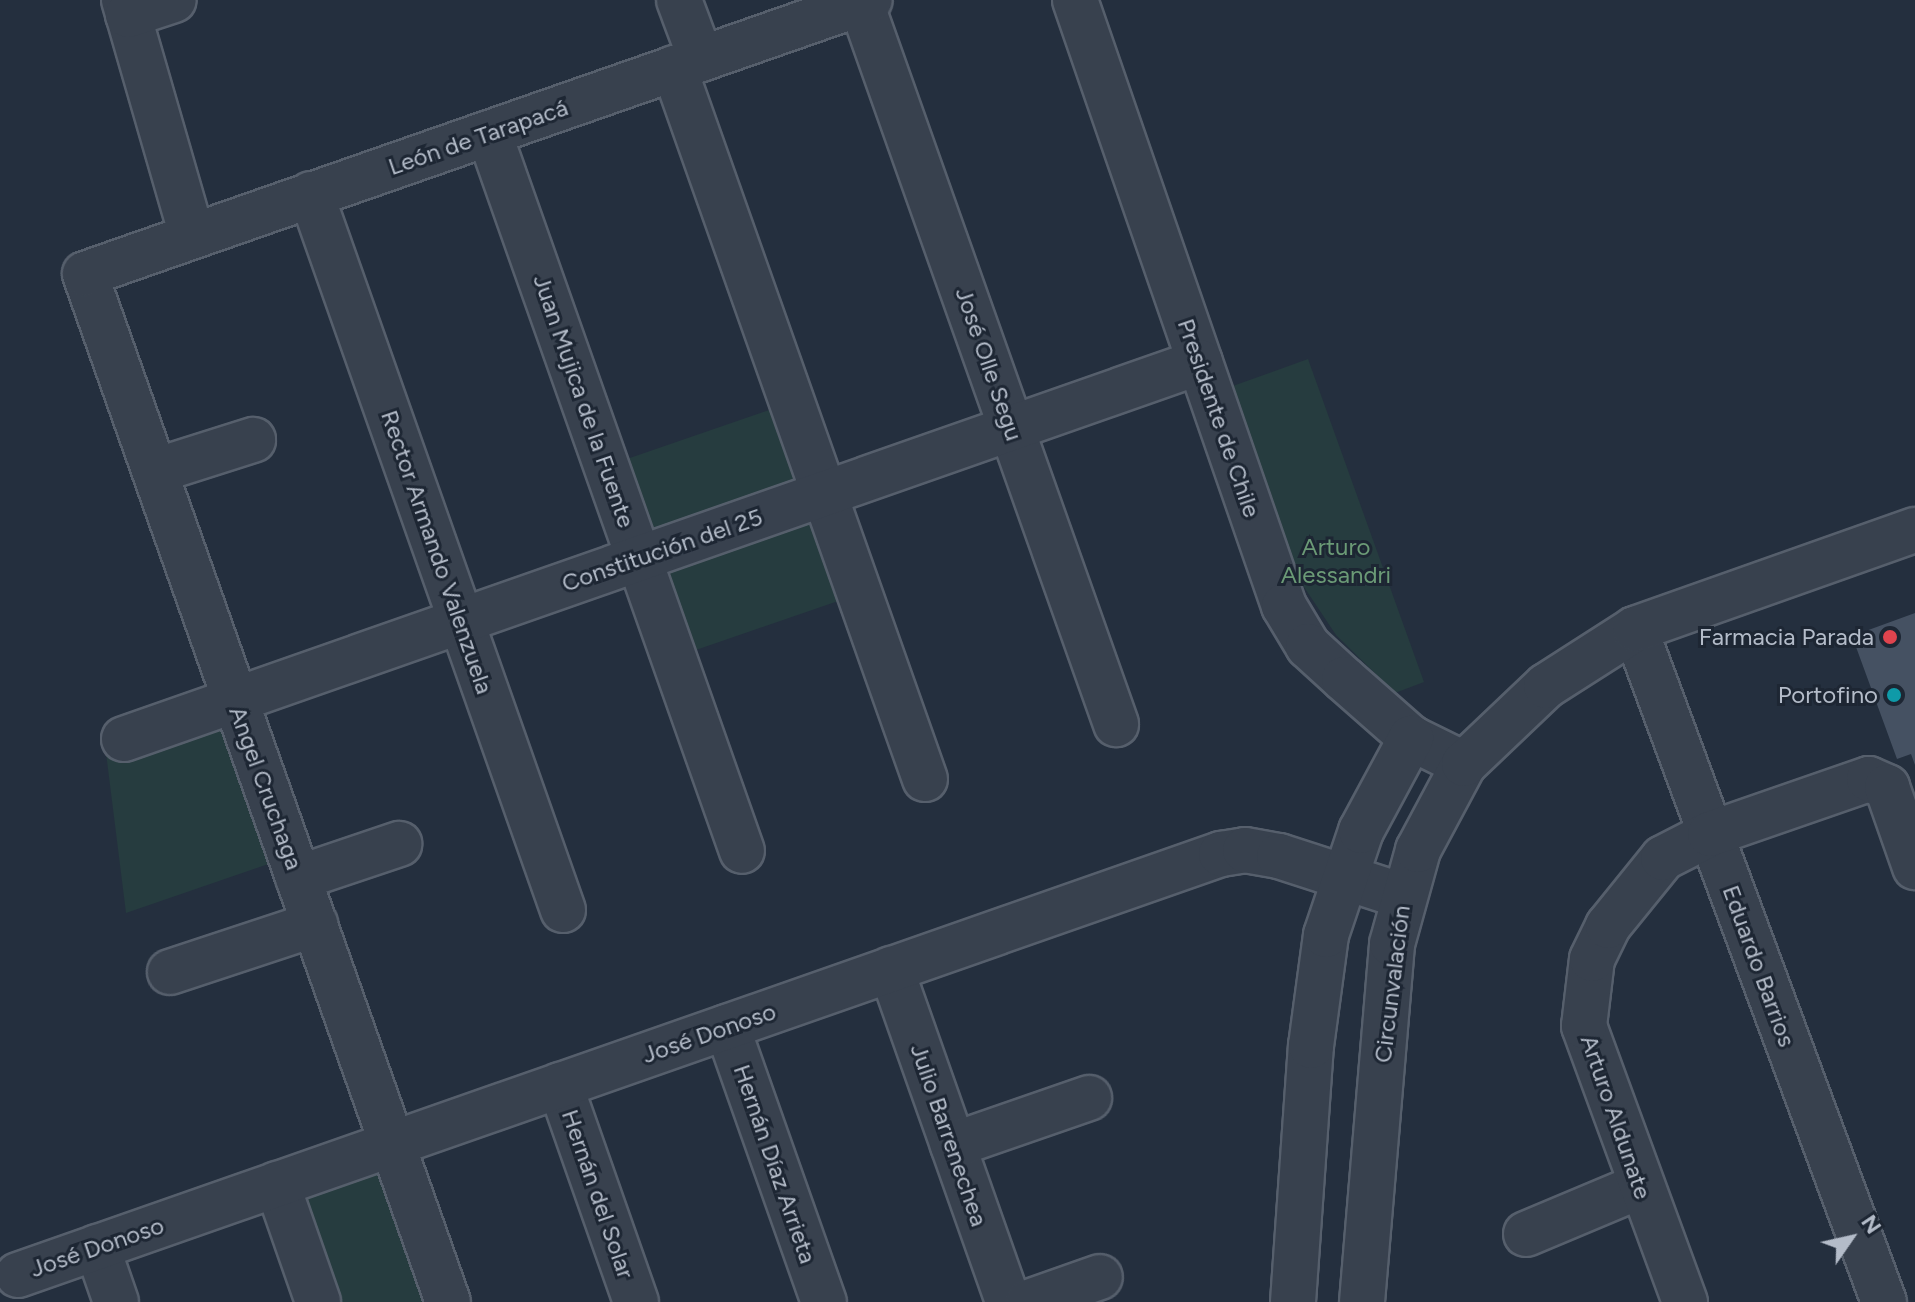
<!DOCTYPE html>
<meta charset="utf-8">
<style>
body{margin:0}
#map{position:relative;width:1915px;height:1302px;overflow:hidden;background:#242f3e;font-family:Figtree,sans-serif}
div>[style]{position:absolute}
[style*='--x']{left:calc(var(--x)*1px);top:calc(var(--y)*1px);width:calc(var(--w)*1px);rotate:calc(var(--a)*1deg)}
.green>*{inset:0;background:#263c3f;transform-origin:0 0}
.building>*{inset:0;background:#455162}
.roads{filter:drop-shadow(2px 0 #565f6c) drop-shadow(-2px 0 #565f6c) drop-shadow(0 2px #565f6c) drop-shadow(0 -2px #565f6c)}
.minor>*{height:44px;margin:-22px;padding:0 22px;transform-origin:22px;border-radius:22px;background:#38414e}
.dots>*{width:22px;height:22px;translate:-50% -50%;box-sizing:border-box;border:4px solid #1d2633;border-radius:50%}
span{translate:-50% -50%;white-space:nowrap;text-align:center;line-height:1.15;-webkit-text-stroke:6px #1d2633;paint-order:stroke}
.street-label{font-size:24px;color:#b4bcc9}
.park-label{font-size:24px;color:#6b9a76}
.poi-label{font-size:24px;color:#b4bcc9}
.right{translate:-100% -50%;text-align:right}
.north{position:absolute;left:1811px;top:1198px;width:80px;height:80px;-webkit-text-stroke:6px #1d2633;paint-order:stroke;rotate:56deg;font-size:22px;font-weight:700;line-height:32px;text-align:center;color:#b4bcc9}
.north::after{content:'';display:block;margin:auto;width:28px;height:36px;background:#b4bcc9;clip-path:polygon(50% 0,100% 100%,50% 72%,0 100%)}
</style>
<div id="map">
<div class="green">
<div style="clip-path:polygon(1308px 359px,1424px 682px,1395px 693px,1336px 635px,1298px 578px,1230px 387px)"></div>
<div style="left:775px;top:408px;width:203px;height:175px;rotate:71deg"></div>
<div style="clip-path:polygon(225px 702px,277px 861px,126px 913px,105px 745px)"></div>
<div style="clip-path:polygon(386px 1163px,433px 1302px,336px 1302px,299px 1192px)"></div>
</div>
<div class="building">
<div style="clip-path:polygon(1915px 613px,1915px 765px,1911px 754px,1897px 759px,1852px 636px)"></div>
</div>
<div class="roads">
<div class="minor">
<div style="--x:124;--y:0;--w:246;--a:73.9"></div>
<div style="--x:679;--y:0;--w:63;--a:69.6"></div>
<div style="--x:1075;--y:0;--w:641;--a:70.97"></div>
<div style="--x:1284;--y:606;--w:47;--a:59"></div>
<div style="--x:1308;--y:646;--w:49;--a:42.5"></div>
<div style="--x:1344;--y:679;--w:89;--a:41.4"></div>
<div style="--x:1411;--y:738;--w:59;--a:26.1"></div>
<div style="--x:861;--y:3;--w:765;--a:70.52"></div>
<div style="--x:128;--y:15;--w:48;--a:-18.1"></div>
<div style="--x:674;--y:68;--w:754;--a:70.56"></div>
<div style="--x:489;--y:133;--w:761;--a:70.59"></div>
<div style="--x:311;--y:194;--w:759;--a:70.61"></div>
<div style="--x:155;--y:471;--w:103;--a:-17.6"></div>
<div style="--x:1635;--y:629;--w:718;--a:69.7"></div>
<div style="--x:124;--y:739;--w:1140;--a:-19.31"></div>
<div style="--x:298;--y:878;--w:107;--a:-18.6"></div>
<div style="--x:891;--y:969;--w:353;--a:70.6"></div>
<div style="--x:170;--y:972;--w:153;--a:-18.3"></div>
<div style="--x:727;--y:1027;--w:292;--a:70.6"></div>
<div style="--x:560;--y:1085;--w:230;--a:70.7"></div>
<div style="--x:953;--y:1145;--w:144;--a:-19.1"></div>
<div style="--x:277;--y:1184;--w:125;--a:70.8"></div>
<div style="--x:1526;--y:1234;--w:124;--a:-22.8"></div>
<div style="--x:97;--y:1247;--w:58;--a:70.9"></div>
<div style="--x:18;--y:1275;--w:1275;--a:-19.29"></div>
<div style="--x:1221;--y:854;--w:24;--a:-9"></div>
<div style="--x:1245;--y:850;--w:35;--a:10"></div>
<div style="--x:1279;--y:856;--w:130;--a:17.9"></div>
<div style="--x:448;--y:1302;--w:1090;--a:-109.45"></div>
<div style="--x:85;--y:274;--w:831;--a:-19.24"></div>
<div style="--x:1029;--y:1302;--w:75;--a:-19.4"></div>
<div style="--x:1293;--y:1302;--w:257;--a:-86"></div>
<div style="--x:1311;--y:1046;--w:112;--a:-82.3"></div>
<div style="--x:1326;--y:935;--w:110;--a:-71.4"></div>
<div style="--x:1361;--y:831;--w:106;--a:-61.7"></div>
<div style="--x:1362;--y:1302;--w:359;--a:-85.2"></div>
<div style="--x:1392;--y:944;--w:98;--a:-74.5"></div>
<div style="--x:1418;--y:850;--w:98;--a:-61.9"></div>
<div style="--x:1464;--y:764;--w:113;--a:-43.6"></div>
<div style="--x:1546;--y:686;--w:106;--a:-32.6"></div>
<div style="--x:1635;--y:629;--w:297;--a:-19.5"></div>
<div style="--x:1685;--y:1302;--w:294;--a:-110.1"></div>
<div style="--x:1584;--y:1026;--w:67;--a:-83.2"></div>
<div style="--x:1592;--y:959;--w:37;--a:-64"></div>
<div style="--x:1608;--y:926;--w:87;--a:-51"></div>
<div style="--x:1663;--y:858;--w:53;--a:-27.1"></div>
<div style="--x:1710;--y:834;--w:168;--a:-19.1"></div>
<div style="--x:1869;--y:779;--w:20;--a:24"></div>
<div style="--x:1887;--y:787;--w:85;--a:70.7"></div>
</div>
</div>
<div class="dots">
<div style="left:1890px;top:637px;background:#e0444e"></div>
<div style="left:1894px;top:695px;background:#0f9aa8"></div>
</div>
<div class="street-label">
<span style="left:478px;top:137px;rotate:-19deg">León de Tarapacá</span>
<span style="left:989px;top:364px;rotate:71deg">José Olle Segu</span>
<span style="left:584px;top:401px;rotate:71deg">Juan Mujica de la Fuente</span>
<span style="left:1219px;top:418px;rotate:71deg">Presidente de Chile</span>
<span style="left:662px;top:550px;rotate:-19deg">Constitución del 25</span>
<span style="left:437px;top:552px;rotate:71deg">Rector Armando Valenzuela</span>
<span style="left:266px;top:788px;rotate:70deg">Angel Cruchaga</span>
<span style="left:1759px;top:966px;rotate:70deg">Eduardo Barrios</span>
<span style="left:1392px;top:984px;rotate:-83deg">Circunvalación</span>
<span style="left:709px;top:1033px;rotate:-19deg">José Donoso</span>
<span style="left:1616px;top:1117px;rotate:71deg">Arturo Aldunate</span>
<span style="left:949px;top:1135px;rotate:71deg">Julio Barrenechea</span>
<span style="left:775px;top:1164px;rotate:71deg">Hernán Díaz Arrieta</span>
<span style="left:598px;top:1194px;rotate:71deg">Hernán del Solar</span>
<span style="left:97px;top:1247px;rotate:-19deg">José Donoso</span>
</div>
<div class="park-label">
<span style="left:1336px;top:561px">Arturo<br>Alessandri</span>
</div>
<div class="poi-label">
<span class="right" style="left:1874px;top:637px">Farmacia Parada</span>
<span class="right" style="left:1878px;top:695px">Portofino</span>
</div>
<div class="north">N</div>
</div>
